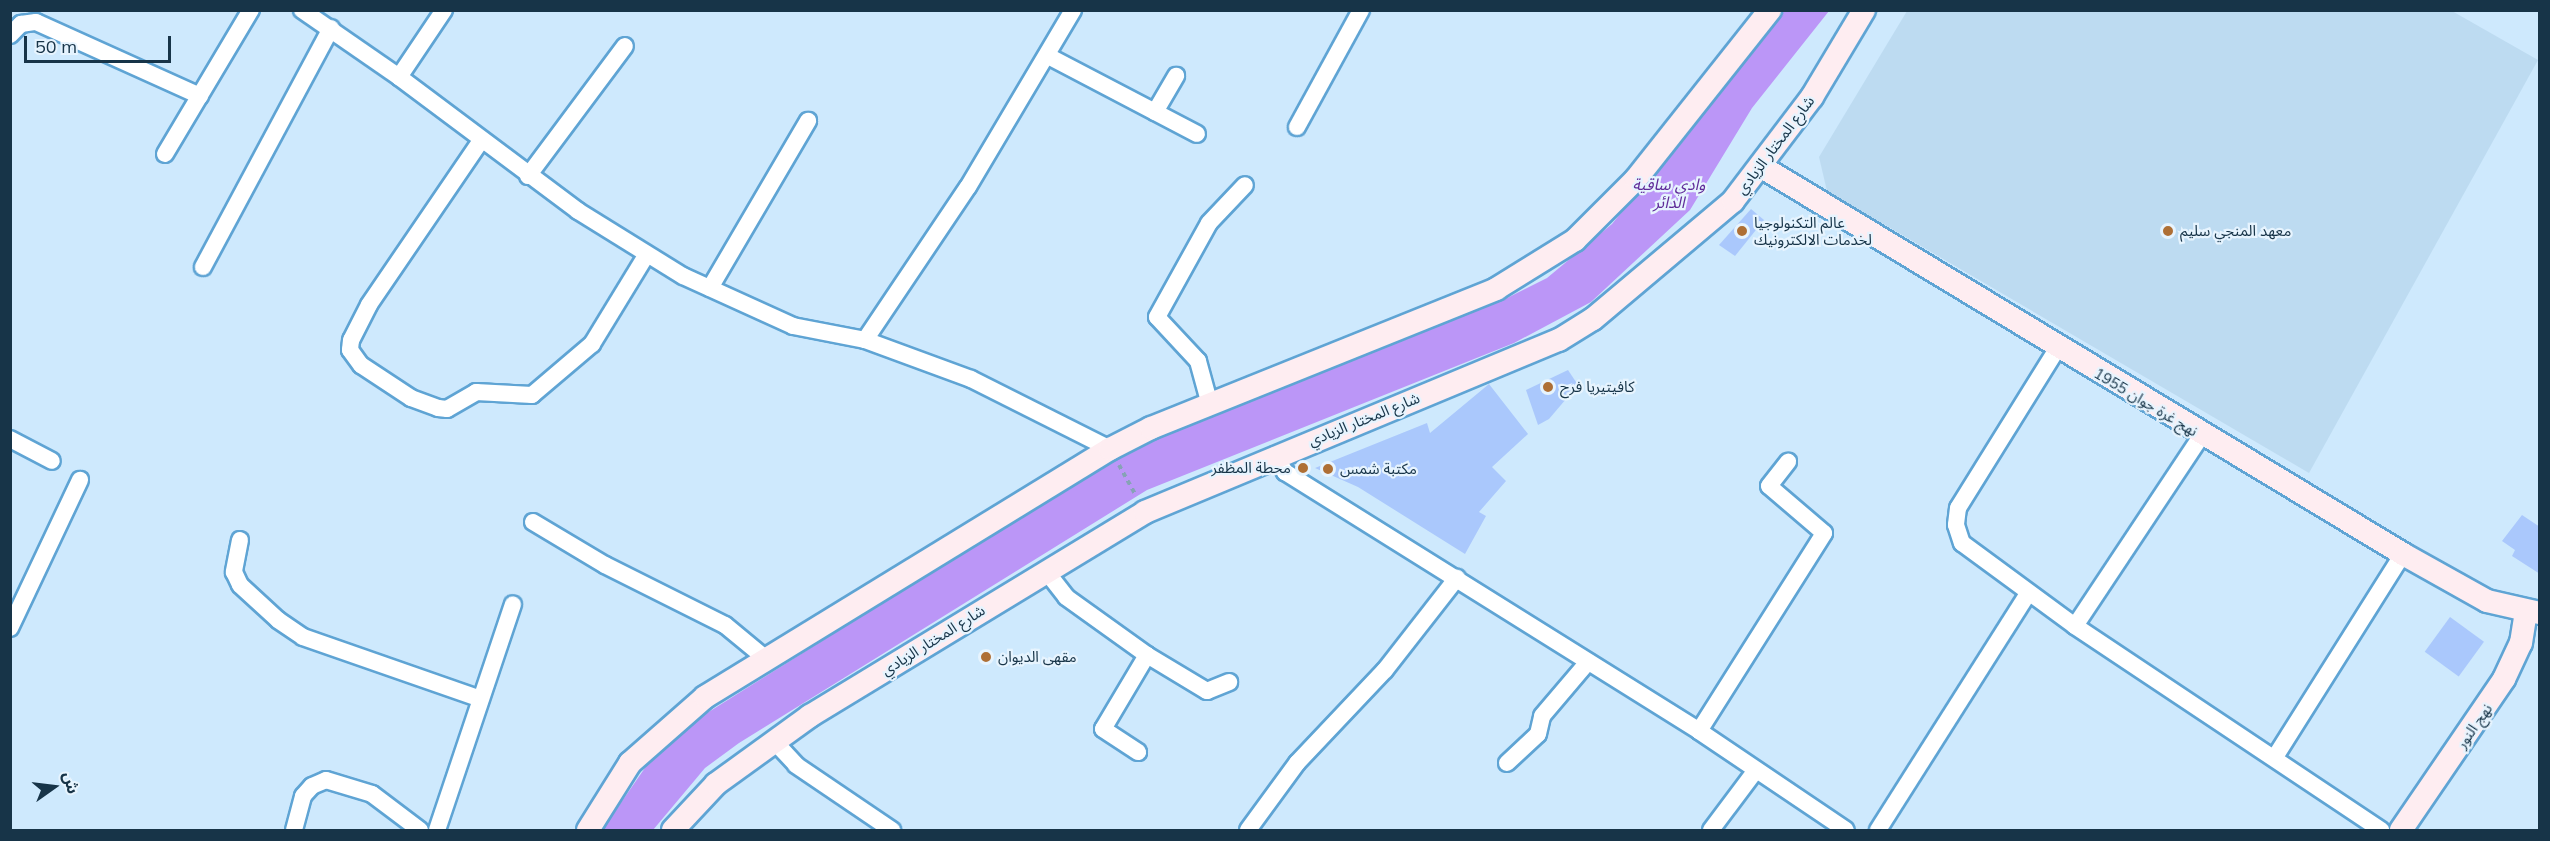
<!DOCTYPE html>
<meta charset="utf-8">
<style>
body{margin:0}
#map{position:relative;width:2550px;height:841px;overflow:hidden;background:#cee9fd;font-family:Mulish,"Noto Sans Arabic",sans-serif}
div>[style]{position:absolute}
[style*='--x']{left:calc(var(--x)*1px);top:calc(var(--y)*1px);width:calc(var(--w)*1px);rotate:calc(var(--a)*1deg)}
.built>*{inset:0;background:#bddbf1}
.water>*{inset:0;background:#bb96f7}
.building>*{inset:0;background:#aac8fc;transform-origin:0 0}
.path>*{height:4px;margin-top:-2px;transform-origin:0;background:repeating-linear-gradient(90deg,#86a2b6 0 4.5px,transparent 0 9px)}
.roads{filter:drop-shadow(2px 0 #5fa4d4) drop-shadow(-2px 0 #5fa4d4) drop-shadow(0 2px #5fa4d4) drop-shadow(0 -2px #5fa4d4)}
.street>*{height:16px;margin:-8px;padding:0 8px;transform-origin:8px;border-radius:8px;background:#fff}
.secondary>*{height:22px;margin:-11px;padding:0 11px;transform-origin:11px;border-radius:11px;background:#feedf1}
.dots>*{width:16px;height:16px;translate:-50% -50%;box-sizing:border-box;border:3px solid #e7f4fe;border-radius:50%}
span{translate:-50% -50%;white-space:nowrap;text-align:center;line-height:1.15;-webkit-text-stroke:4.5px #e7f4fe;paint-order:stroke}
.street-label{font-size:15px;color:#173448}
.poi-label{font-size:15px;color:#173448}
.left{translate:0 -50%;text-align:left}
.right{translate:-100% -50%;text-align:right}
.water-label{font-size:16px;color:#5f2b99;font-style:italic}
.frame{position:absolute;inset:0;border:12px solid #173448;pointer-events:none}
.north{position:absolute;left:24px;top:757px;width:60px;height:60px;-webkit-text-stroke:4px #e7f4fe;paint-order:stroke;rotate:76deg;font-size:16px;font-weight:700;line-height:24px;text-align:center;color:#173448}
.north::after{content:'';display:block;margin:auto;width:21px;height:27px;background:#173448;clip-path:polygon(50% 0,100% 100%,50% 72%,0 100%)}
.scale{position:absolute;left:24px;top:36px;width:147px;height:27px;box-sizing:border-box;border:3px solid #173448;border-top:0;padding-left:8px;font-size:18px;line-height:21px;white-space:nowrap;color:#173448;-webkit-text-stroke:4px #e7f4fe;paint-order:stroke}
</style>
<div id="map">
<div class="built">
<div style="clip-path:polygon(1907px 11px,2452px 11px,2538px 60px,2309px 473px,1827px 191px,1819px 157px)"></div>
</div>
<div class="water">
<div style="clip-path:polygon(1783px 11px,1829px 11px,1752px 108px,1690px 210px,1591px 302px,1514px 343px,1147px 490px,739px 743px,705px 768px,653px 830px,602px 830px,647px 765px,707px 713px,1096px 469px,1156px 438px,1503px 300px,1547px 278px,1612px 224px)"></div>
</div>
<div class="building">
<div style="clip-path:polygon(1751px 209px,1764px 220px,1735px 256px,1719px 245px)"></div>
<div style="clip-path:polygon(1568px 370px,1578px 385px,1549px 419px,1538px 425px,1526px 390px)"></div>
<div style="clip-path:polygon(1489px 384px,1528px 434px,1492px 467px,1506px 481px,1479px 512px,1486px 516px,1465px 554px,1358px 487px,1315px 468px,1427px 423px,1430px 433px)"></div>
<div style="clip-path:polygon(2522px 515px,2540px 527px,2540px 574px,2512px 556px,2515px 550px,2502px 541px)"></div>
<div style="left:2450px;top:617px;width:42px;height:43px;rotate:36deg"></div>
</div>
<div class="path">
<div style="--x:1119;--y:465;--w:35;--a:61"></div>
</div>
<div class="roads">
<div class="street">
<div style="--x:302;--y:10;--w:118;--a:34.6"></div>
<div style="--x:399;--y:77;--w:224;--a:36.8"></div>
<div style="--x:578;--y:211;--w:123;--a:31.8"></div>
<div style="--x:683;--y:276;--w:121;--a:24.4"></div>
<div style="--x:793;--y:326;--w:73;--a:11"></div>
<div style="--x:865;--y:340;--w:113;--a:20.2"></div>
<div style="--x:971;--y:379;--w:156;--a:26.7"></div>
<div style="--x:10;--y:35;--w:16;--a:-45"></div>
<div style="--x:21;--y:24;--w:15;--a:-8"></div>
<div style="--x:36;--y:22;--w:180;--a:24.3"></div>
<div style="--x:1048;--y:56;--w:168;--a:27.6"></div>
<div style="--x:399;--y:77;--w:81;--a:-56.1"></div>
<div style="--x:1155;--y:112;--w:42;--a:-59.7"></div>
<div style="--x:1297;--y:127;--w:133;--a:-61.3"></div>
<div style="--x:480;--y:142;--w:197;--a:124.3"></div>
<div style="--x:369;--y:305;--w:39;--a:117"></div>
<div style="--x:351;--y:340;--w:10;--a:96"></div>
<div style="--x:350;--y:350;--w:19;--a:54"></div>
<div style="--x:361;--y:365;--w:60;--a:33.4"></div>
<div style="--x:411;--y:398;--w:29;--a:20"></div>
<div style="--x:438;--y:408;--w:9;--a:6"></div>
<div style="--x:447;--y:409;--w:34;--a:-30"></div>
<div style="--x:476;--y:392;--w:56;--a:3.1"></div>
<div style="--x:532;--y:395;--w:79;--a:-40.4"></div>
<div style="--x:592;--y:344;--w:105;--a:-58.6"></div>
<div style="--x:165;--y:154;--w:168;--a:-59.2"></div>
<div style="--x:528;--y:176;--w:162;--a:-53.3"></div>
<div style="--x:203;--y:267;--w:271;--a:-61.8"></div>
<div style="--x:710;--y:288;--w:194;--a:-59.6"></div>
<div style="--x:865;--y:340;--w:184;--a:-56.1"></div>
<div style="--x:968;--y:187;--w:206;--a:-59.3"></div>
<div style="--x:2057;--y:349;--w:187;--a:121.9"></div>
<div style="--x:1958;--y:508;--w:17;--a:97"></div>
<div style="--x:1956;--y:525;--w:19;--a:72"></div>
<div style="--x:1962;--y:543;--w:140;--a:36.3"></div>
<div style="--x:2075;--y:626;--w:368;--a:33.7"></div>
<div style="--x:1210;--y:405;--w:46;--a:-105.3"></div>
<div style="--x:1198;--y:361;--w:60;--a:-133"></div>
<div style="--x:1157;--y:317;--w:107;--a:-61"></div>
<div style="--x:1209;--y:223;--w:52;--a:-46.5"></div>
<div style="--x:10;--y:439;--w:47;--a:27.6"></div>
<div style="--x:1275;--y:455;--w:20;--a:60"></div>
<div style="--x:1285;--y:472;--w:488;--a:32"></div>
<div style="--x:1699;--y:731;--w:177;--a:34"></div>
<div style="--x:533;--y:522;--w:84;--a:30.8"></div>
<div style="--x:605;--y:565;--w:134;--a:26.6"></div>
<div style="--x:725;--y:625;--w:52;--a:39.5"></div>
<div style="--x:240;--y:540;--w:33;--a:101"></div>
<div style="--x:234;--y:572;--w:14;--a:65"></div>
<div style="--x:240;--y:585;--w:52;--a:42.6"></div>
<div style="--x:278;--y:620;--w:30;--a:34"></div>
<div style="--x:303;--y:637;--w:188;--a:19.2"></div>
<div style="--x:1046;--y:571;--w:33;--a:52"></div>
<div style="--x:1066;--y:597;--w:100;--a:35.6"></div>
<div style="--x:1147;--y:655;--w:86;--a:120.7"></div>
<div style="--x:1103;--y:729;--w:42;--a:33.3"></div>
<div style="--x:2075;--y:626;--w:229;--a:-56.4"></div>
<div style="--x:10;--y:628;--w:164;--a:-64.7"></div>
<div style="--x:1147;--y:655;--w:70;--a:31"></div>
<div style="--x:1207;--y:691;--w:24;--a:-22"></div>
<div style="--x:1699;--y:731;--w:234;--a:-57.7"></div>
<div style="--x:1824;--y:533;--w:72;--a:-139.5"></div>
<div style="--x:1769;--y:486;--w:31;--a:-52"></div>
<div style="--x:774;--y:741;--w:33;--a:47"></div>
<div style="--x:796;--y:765;--w:116;--a:34.1"></div>
<div style="--x:2275;--y:757;--w:240;--a:-57.8"></div>
<div style="--x:1507;--y:763;--w:42;--a:-43.1"></div>
<div style="--x:1538;--y:734;--w:18;--a:-77"></div>
<div style="--x:1542;--y:716;--w:71;--a:-49.6"></div>
<div style="--x:294;--y:830;--w:35;--a:-75"></div>
<div style="--x:303;--y:796;--w:13;--a:-48"></div>
<div style="--x:312;--y:786;--w:15;--a:-23"></div>
<div style="--x:326;--y:780;--w:48;--a:16.9"></div>
<div style="--x:372;--y:794;--w:60;--a:36.9"></div>
<div style="--x:437;--y:830;--w:238;--a:-71.4"></div>
<div style="--x:1248;--y:830;--w:83;--a:-53.8"></div>
<div style="--x:1297;--y:763;--w:128;--a:-46.6"></div>
<div style="--x:1385;--y:670;--w:117;--a:-52"></div>
<div style="--x:1711;--y:830;--w:75;--a:-53.1"></div>
<div style="--x:1878;--y:830;--w:280;--a:-57.6"></div>
</div>
<div class="secondary">
<div style="--x:1762;--y:167;--w:749;--a:31.12"></div>
<div style="--x:2403;--y:554;--w:96;--a:29.2"></div>
<div style="--x:2487;--y:601;--w:54;--a:12.8"></div>
<div style="--x:588;--y:830;--w:79;--a:-57.9"></div>
<div style="--x:630;--y:763;--w:100;--a:-41.3"></div>
<div style="--x:705;--y:697;--w:475;--a:-31.5"></div>
<div style="--x:1110;--y:449;--w:46;--a:-27.1"></div>
<div style="--x:1151;--y:428;--w:372;--a:-21.9"></div>
<div style="--x:1496;--y:289;--w:93;--a:-31.8"></div>
<div style="--x:1575;--y:240;--w:86;--a:-45"></div>
<div style="--x:1636;--y:179;--w:216;--a:-51.6"></div>
<div style="--x:673;--y:830;--w:63;--a:-46.9"></div>
<div style="--x:716;--y:784;--w:116;--a:-35.9"></div>
<div style="--x:810;--y:716;--w:392;--a:-31.3"></div>
<div style="--x:1145;--y:512;--w:448;--a:-22.6"></div>
<div style="--x:1559;--y:340;--w:40;--a:-32"></div>
<div style="--x:1593;--y:319;--w:183;--a:-40.1"></div>
<div style="--x:1733;--y:201;--w:131;--a:-52.8"></div>
<div style="--x:1812;--y:97;--w:101;--a:-59.1"></div>
<div style="--x:2401;--y:830;--w:183;--a:-55.7"></div>
<div style="--x:2504;--y:679;--w:40;--a:-65"></div>
<div style="--x:2521;--y:643;--w:31;--a:-81"></div>
</div>
</div>
<div class="dots">
<div style="left:1742px;top:231px;background:#ae6f35"></div>
<div style="left:2168px;top:231px;background:#ae6f35"></div>
<div style="left:1548px;top:387px;background:#ae6f35"></div>
<div style="left:1303px;top:468px;background:#ae6f35"></div>
<div style="left:1328px;top:469px;background:#ae6f35"></div>
<div style="left:986px;top:657px;background:#ae6f35"></div>
</div>
<div class="street-label">
<span style="left:1775px;top:145px;rotate:-53deg">شارع المختار الزيادي</span>
<span style="left:2146px;top:402px;rotate:31deg">نهج غرة جوان 1955</span>
<span style="left:1364px;top:419px;rotate:-22deg">شارع المختار الزيادي</span>
<span style="left:933px;top:640px;rotate:-32deg">شارع المختار الزيادي</span>
<span style="left:2474px;top:726px;rotate:-55deg">نهج النور</span>
</div>
<div class="poi-label">
<span class="left" style="left:1754px;top:231px">عالم التكنولوجيا<br>لخدمات الالكترونيك</span>
<span class="left" style="left:2180px;top:231px">معهد المنجي سليم</span>
<span class="left" style="left:1560px;top:387px">كافيتيريا فرح</span>
<span class="right" style="left:1291px;top:468px">محطة المظفر</span>
<span class="left" style="left:1340px;top:469px">مكتبة شمس</span>
<span class="left" style="left:998px;top:657px">مقهى الديوان</span>
</div>
<div class="water-label">
<span style="left:1669px;top:193px">وادي ساقية<br>الدائر</span>
</div>
<div class="frame"></div>
<div class="north">ش</div>
<div class="scale">50 m</div>
</div>
